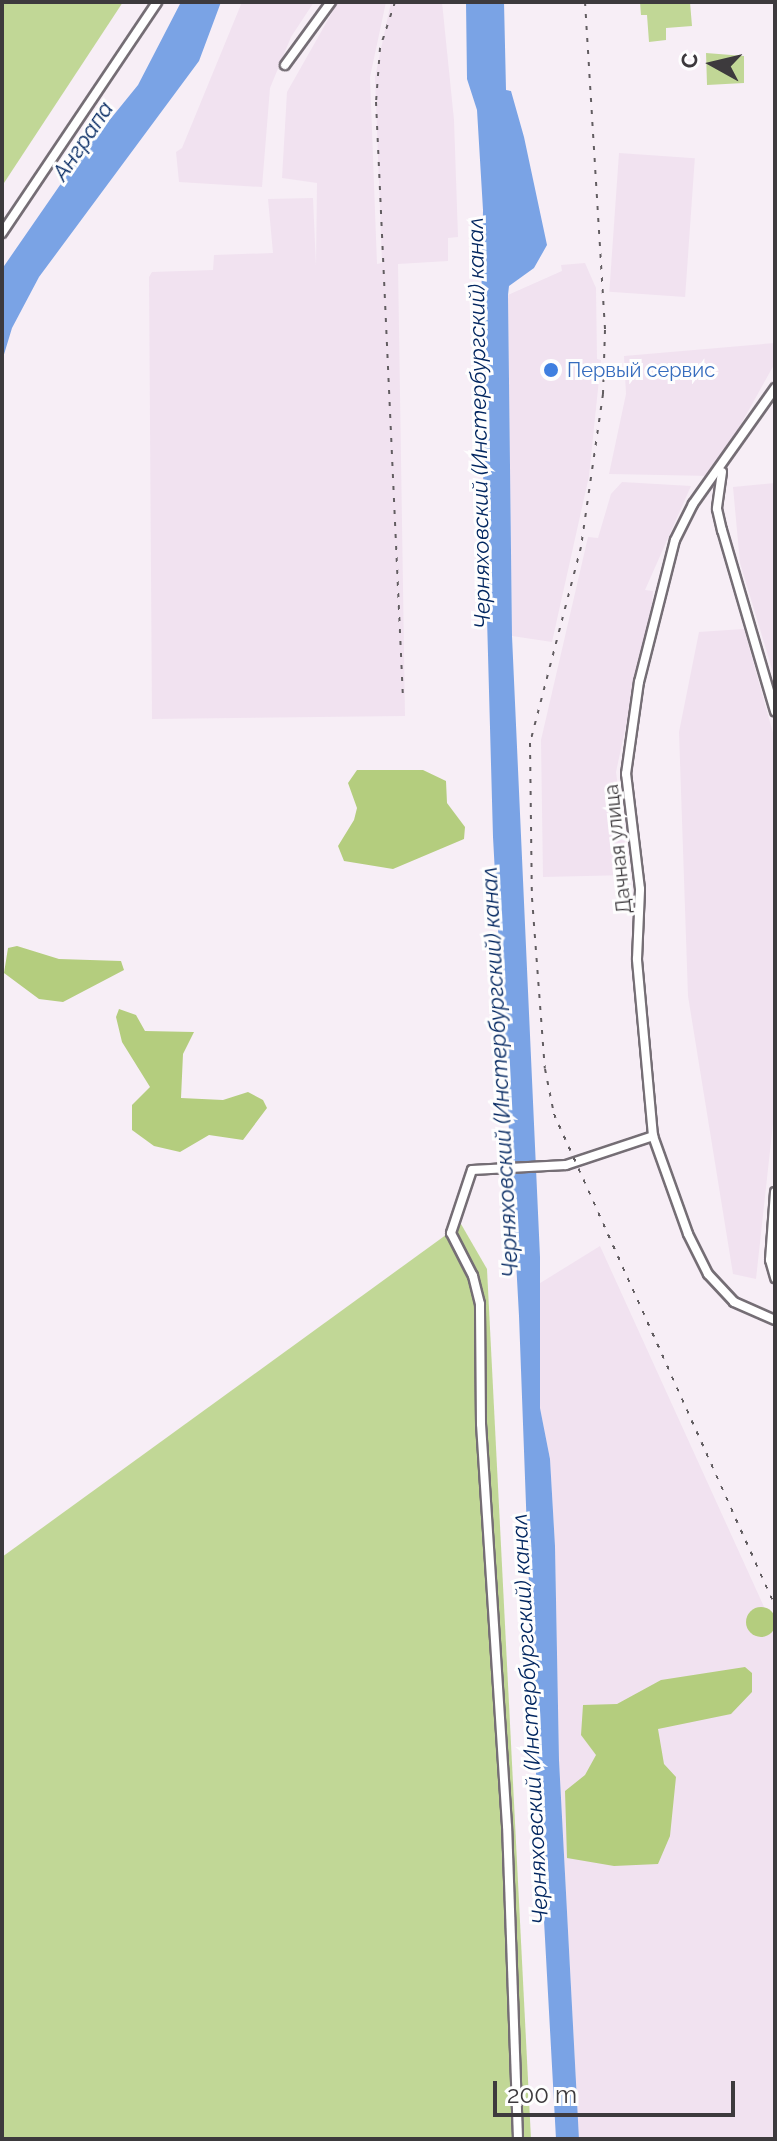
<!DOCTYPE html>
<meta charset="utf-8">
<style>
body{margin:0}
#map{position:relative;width:777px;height:2141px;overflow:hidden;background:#f7eef6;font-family:Raleway,sans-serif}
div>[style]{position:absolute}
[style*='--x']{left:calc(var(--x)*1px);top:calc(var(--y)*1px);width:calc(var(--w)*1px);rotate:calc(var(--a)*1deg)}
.built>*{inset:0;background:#f1e2f0;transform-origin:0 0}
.green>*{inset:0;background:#c1d796}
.forest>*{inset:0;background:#b4cd7e}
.round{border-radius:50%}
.water>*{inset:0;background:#7aa3e5}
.roads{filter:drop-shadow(2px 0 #756e75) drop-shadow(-2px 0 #756e75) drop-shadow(0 2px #756e75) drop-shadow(0 -2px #756e75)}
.street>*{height:8px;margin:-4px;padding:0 4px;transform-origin:4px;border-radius:4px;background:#fff}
.rail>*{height:2px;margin-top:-1px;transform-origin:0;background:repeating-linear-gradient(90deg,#625d61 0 4px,transparent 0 12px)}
.dots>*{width:22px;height:22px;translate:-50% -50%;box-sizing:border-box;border:4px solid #fefefe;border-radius:50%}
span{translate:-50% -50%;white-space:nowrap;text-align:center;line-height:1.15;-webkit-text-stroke:6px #fefefe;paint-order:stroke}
.shop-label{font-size:20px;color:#366cbe}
.left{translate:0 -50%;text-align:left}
.street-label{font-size:20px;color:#3d3a3d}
.water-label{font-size:22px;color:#022660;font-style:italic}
.frame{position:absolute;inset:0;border:4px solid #3d3a3d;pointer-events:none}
.north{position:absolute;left:673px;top:24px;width:80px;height:80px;-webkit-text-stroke:6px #fefefe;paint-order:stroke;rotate:278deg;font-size:22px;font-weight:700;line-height:32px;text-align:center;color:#3d3a3d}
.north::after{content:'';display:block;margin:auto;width:28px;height:36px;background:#3d3a3d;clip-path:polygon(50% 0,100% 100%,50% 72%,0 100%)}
.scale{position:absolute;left:493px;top:2081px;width:242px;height:36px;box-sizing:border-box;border:4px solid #3d3a3d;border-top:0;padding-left:10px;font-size:24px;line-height:28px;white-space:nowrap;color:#3d3a3d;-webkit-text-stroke:6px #fefefe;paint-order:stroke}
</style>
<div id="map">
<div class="built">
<div style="clip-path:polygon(242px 2px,314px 2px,291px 37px,270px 88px,262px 187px,179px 182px,176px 152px,182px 148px)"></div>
<div style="clip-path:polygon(338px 2px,386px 2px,370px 77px,377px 264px,382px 263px,375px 77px,391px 2px,442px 2px,454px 120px,458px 237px,448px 238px,448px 261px,398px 264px,405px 716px,152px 719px,149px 277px,152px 272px,213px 270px,214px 255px,273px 253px,268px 199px,313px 198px,316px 266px,317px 183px,282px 178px,287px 92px)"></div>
<div style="left:619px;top:153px;width:76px;height:139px;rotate:4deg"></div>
<div style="clip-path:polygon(585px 263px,596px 288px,597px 359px,601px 360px,589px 476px,552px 642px,512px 636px,508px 295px,562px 271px,561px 265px)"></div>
<div style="clip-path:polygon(775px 343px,775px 363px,712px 476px,609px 474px,626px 394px,624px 356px)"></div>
<div style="clip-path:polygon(622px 482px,691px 486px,645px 590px,653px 591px,652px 604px,616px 772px,629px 875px,543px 877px,541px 740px,588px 537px,598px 538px,611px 494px)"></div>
<div style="clip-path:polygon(775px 483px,775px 679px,740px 563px,733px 487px)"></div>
<div style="clip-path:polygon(744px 629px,775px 740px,775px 1105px,756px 1279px,733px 1274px,688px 996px,679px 732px,699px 632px)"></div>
<div style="clip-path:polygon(600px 1246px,775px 1631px,775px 2139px,579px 2139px,559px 1760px,555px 1546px,550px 1459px,540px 1408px,537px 1285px)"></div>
</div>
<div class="green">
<div style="clip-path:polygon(2px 2px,123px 2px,2px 186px)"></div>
<div style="clip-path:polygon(640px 2px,690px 2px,692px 26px,666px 28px,666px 40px,649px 42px,647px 15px,641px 15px)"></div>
<div style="clip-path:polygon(706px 53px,744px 56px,744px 83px,707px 85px)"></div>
<div style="clip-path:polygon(461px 1224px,487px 1269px,531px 2139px,2px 2139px,2px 1557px)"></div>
</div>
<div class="forest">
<div style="clip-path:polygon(357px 770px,423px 770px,446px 781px,447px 803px,465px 827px,464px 839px,393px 869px,344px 861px,338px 846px,354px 820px,357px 808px,348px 783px)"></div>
<div style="clip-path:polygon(17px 946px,59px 959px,121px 961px,124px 970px,63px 1002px,39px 999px,4px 973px,8px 948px)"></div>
<div style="clip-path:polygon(119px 1009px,136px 1015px,145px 1031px,194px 1032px,183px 1054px,181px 1098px,223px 1100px,248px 1092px,263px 1100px,267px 1108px,243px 1140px,209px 1135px,180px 1152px,154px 1146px,132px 1130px,132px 1105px,150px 1087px,122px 1042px,116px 1017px)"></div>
<div class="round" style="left:746px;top:1607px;width:30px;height:30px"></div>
<div style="clip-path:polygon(745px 1667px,752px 1673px,752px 1692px,731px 1714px,658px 1729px,664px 1764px,676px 1777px,670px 1836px,658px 1864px,614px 1866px,567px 1858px,565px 1791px,585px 1775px,596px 1755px,581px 1735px,583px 1705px,617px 1704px,661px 1680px)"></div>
</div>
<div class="water">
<div style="clip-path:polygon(181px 2px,221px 2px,199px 61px,39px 277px,12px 328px,2px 361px,2px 269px,78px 159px,138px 85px)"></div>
<div style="clip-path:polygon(466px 2px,504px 2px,506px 90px,511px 91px,524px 137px,547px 245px,534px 268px,509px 286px,508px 295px,512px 636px,540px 1257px,540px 1408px,550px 1459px,555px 1546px,559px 1760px,579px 2139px,556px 2139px,541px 1866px,543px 1830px,537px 1801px,519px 1316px,493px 837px,480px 362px,483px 210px,477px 110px,467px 79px)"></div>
</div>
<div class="roads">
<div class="street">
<div style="--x:285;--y:65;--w:78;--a:-53.9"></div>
<div style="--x:2;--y:233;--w:278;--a:-56.1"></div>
<div style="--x:722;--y:472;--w:37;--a:98"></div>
<div style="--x:717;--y:509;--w:22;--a:77"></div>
<div style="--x:722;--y:530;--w:189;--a:73.7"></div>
<div style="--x:653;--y:1136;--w:104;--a:70.3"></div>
<div style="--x:688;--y:1234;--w:45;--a:63.4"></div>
<div style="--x:708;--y:1274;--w:38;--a:47"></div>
<div style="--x:734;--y:1302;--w:45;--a:23.7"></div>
<div style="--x:775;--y:1192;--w:68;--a:94.2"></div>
<div style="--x:770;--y:1260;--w:19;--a:74"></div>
<div style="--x:518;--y:2139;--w:313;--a:-92"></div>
<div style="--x:507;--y:1826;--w:403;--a:-93.7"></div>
<div style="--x:481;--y:1424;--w:120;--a:-90.5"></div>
<div style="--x:480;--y:1304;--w:29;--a:-104"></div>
<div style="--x:473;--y:1276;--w:48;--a:-117.1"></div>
<div style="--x:451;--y:1233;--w:66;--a:-71.6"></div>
<div style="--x:472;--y:1170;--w:94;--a:-3"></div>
<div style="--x:566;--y:1165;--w:92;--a:-18.4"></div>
<div style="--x:653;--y:1136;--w:178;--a:-95.2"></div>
<div style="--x:637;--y:959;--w:70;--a:-87.5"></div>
<div style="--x:640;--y:889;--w:116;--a:-96.9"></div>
<div style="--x:626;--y:774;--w:93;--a:-82"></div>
<div style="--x:639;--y:682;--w:146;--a:-75.8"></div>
<div style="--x:675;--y:540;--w:40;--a:-63.4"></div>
<div style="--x:693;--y:504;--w:142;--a:-54.7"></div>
</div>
</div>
<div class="rail">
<div style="--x:395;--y:2;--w:48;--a:108.1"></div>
<div style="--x:380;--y:48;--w:54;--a:94.2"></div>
<div style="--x:376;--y:102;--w:599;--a:87.41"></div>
<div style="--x:585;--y:2;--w:329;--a:86.5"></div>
<div style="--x:605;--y:330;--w:64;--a:91.8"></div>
<div style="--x:603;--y:394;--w:155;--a:98.2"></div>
<div style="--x:581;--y:547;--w:203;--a:104.6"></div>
<div style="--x:530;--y:743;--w:155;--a:89.3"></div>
<div style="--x:532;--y:898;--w:171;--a:85.7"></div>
<div style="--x:545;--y:1069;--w:46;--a:78.7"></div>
<div style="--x:554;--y:1114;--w:539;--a:65.81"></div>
</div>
<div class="dots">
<div style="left:551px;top:370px;background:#3f7fe0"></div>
</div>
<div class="shop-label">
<span class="left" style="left:567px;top:370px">Первый сервис</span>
</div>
<div class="street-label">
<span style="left:618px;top:849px;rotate:-96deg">Дачная улица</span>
</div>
<div class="water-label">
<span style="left:83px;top:141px;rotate:-56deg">Анграпа</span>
<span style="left:479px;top:423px;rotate:-91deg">Черняховский (Инстербургский) канал</span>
<span style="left:500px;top:1072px;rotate:-93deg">Черняховский (Инстербургский) канал</span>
<span style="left:530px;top:1719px;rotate:-93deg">Черняховский (Инстербургский) канал</span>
</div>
<div class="frame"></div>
<div class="north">С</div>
<div class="scale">200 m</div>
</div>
